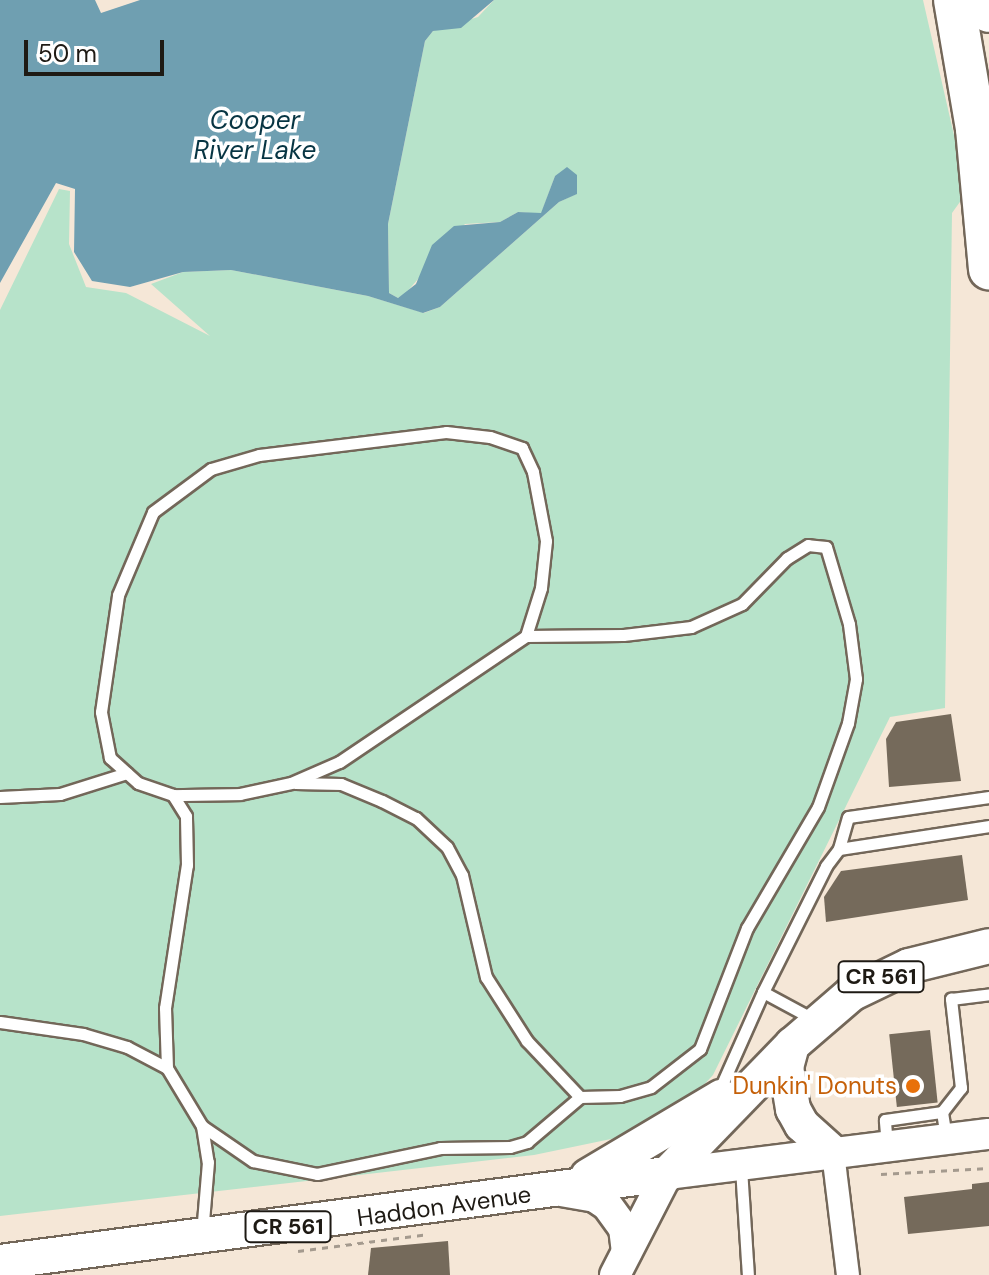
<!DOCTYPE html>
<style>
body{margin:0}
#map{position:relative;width:989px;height:1275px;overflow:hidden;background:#f5e7d7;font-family:"DM Sans",sans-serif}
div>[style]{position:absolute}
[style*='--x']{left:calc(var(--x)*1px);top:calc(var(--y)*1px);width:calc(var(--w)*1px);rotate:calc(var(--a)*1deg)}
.green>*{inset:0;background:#b7e3ca}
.water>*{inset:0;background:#6f9fb1}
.building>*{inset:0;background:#756a5b;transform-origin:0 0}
.path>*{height:3px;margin-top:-1.5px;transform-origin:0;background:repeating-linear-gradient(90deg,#a49a8e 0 6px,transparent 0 12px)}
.roads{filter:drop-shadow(2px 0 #736759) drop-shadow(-2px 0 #736759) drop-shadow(0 2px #736759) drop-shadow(0 -2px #736759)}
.lane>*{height:11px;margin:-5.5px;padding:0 5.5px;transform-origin:5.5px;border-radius:5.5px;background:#fff}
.street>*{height:22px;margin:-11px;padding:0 11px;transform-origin:11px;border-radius:11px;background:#fff}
.secondary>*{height:30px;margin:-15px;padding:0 15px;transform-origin:15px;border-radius:15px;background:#fff}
.primary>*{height:34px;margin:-17px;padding:0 17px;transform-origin:17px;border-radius:17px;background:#fff}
.highway>*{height:40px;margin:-20px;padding:0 20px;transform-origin:20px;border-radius:20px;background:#fff}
.dots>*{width:22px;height:22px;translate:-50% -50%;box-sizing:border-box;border:4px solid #fff;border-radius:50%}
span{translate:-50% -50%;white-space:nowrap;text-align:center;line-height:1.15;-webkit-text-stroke:7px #fff;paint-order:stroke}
.shield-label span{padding:2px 6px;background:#fff;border:2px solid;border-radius:6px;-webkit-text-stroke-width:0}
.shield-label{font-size:22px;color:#1e1a14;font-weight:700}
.food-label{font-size:24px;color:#c56008}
.right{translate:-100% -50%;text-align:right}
.street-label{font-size:24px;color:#1e1a14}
.water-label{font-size:26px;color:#073543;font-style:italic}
.scale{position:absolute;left:24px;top:40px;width:140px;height:36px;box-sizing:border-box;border:4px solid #1e1a14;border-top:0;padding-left:10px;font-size:24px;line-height:28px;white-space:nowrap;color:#1e1a14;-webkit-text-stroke:6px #fff;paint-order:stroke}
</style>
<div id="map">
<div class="green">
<div style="clip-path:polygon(494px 0,923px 0,967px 192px,952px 213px,945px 708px,890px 717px,713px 1075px,664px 1128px,534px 1155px,0 1216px,0 310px,59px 189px,70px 191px,69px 244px,86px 287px,126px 293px,210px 336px,151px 284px,183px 272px,231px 270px,368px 296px,424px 313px,440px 307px,559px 202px,576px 194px,555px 176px,541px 214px,518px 212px,500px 222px,465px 224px,406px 293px,398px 298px,389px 293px,388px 224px,425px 41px,433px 31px,478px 17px)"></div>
</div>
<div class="water">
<div style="clip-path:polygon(0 0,95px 0,101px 13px,140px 0,494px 0,461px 28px,433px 31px,425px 41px,388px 224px,389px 293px,398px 298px,416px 284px,432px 245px,454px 226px,500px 222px,518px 212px,541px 213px,555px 176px,567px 167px,577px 175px,577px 194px,559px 202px,440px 307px,423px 313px,368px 296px,231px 270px,183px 272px,130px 287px,92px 281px,74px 252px,75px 189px,56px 183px,0 283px)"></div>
</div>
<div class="building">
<div style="clip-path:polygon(951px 714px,961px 781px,889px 787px,886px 739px,896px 722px)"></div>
<div style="clip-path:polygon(962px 855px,968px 900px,826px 922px,824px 897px,841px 871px)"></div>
<div style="left:930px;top:1030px;width:73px;height:41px;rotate:84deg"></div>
<div style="clip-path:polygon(989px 1182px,989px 1226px,908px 1234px,904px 1197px,972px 1189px,972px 1184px)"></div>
<div style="clip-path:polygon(448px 1241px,450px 1275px,368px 1275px,371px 1248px)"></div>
</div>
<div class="path">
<div style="--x:881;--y:1174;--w:108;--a:-3.2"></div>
<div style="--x:298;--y:1251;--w:132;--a:-7.4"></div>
</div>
<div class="roads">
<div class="lane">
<div style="--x:295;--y:783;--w:46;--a:1.2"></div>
<div style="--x:341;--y:784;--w:44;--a:22.5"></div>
<div style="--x:382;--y:801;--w:38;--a:27"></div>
<div style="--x:416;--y:818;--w:42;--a:43.1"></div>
<div style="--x:447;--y:847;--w:32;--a:62"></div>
<div style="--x:462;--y:875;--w:105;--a:76.8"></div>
<div style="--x:486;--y:977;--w:76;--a:57.4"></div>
<div style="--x:527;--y:1041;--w:77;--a:46.6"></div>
<div style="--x:0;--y:797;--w:60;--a:-2.9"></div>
<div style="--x:60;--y:794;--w:70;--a:-17.4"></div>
<div style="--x:989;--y:797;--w:142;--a:171.9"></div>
<div style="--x:848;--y:817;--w:33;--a:106"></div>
<div style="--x:839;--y:849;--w:152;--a:-8.7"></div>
<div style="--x:763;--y:992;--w:59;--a:28.3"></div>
<div style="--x:0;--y:1022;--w:84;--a:8.2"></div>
<div style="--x:83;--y:1034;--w:46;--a:16.5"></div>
<div style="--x:127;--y:1047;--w:45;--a:27.7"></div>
<div style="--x:167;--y:1068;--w:68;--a:58.9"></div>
<div style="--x:202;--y:1126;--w:36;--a:81"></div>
<div style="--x:208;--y:1162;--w:71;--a:94.8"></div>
<div style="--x:167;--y:1068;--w:60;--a:-91.9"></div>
<div style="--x:165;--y:1008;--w:145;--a:-81.3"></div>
<div style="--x:187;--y:865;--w:49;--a:-91.2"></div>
<div style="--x:186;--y:816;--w:25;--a:-122"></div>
<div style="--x:173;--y:795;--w:37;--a:-161"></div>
<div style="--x:138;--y:783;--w:38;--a:-138"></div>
<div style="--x:110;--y:758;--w:47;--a:-101.1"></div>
<div style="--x:101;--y:712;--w:118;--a:-81.7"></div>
<div style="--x:118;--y:595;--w:90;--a:-67.1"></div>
<div style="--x:153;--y:512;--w:72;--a:-36.6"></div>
<div style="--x:211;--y:469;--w:50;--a:-16.3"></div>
<div style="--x:259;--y:455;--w:188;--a:-7"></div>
<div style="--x:446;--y:432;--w:44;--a:6.5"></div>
<div style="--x:490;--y:437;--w:34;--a:19"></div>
<div style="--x:522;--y:448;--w:26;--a:65"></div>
<div style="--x:533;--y:472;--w:70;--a:79.3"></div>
<div style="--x:546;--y:541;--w:47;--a:96.1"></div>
<div style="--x:541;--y:588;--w:50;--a:107.4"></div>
<div style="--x:526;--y:636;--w:225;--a:146"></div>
<div style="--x:339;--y:762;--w:52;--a:156.4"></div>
<div style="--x:291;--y:783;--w:52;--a:167.8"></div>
<div style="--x:240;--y:794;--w:67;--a:179.1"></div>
<div style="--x:719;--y:1091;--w:108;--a:-66"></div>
<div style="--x:763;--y:992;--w:141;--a:-63.4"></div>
<div style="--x:826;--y:866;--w:21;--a:-53"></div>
<div style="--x:942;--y:1112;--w:31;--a:-52"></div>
<div style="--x:961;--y:1088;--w:90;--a:-96.4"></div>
<div style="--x:951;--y:999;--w:38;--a:-7"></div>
<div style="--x:202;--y:1126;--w:62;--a:34.5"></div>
<div style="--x:253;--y:1161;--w:65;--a:11.5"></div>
<div style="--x:317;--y:1174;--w:126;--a:-11.9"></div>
<div style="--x:440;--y:1148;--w:70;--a:-0.8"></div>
<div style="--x:510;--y:1147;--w:18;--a:-16"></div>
<div style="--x:527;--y:1142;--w:70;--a:-40.3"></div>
<div style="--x:580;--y:1097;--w:40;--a:-1.4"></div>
<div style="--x:620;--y:1096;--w:32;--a:-16"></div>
<div style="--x:651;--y:1087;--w:62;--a:-37.8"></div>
<div style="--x:700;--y:1049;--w:130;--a:-68.8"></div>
<div style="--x:747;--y:928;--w:140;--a:-59.6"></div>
<div style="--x:818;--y:807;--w:89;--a:-70.3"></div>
<div style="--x:848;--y:723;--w:45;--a:-79.7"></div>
<div style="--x:856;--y:679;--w:55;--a:-97.3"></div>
<div style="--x:849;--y:624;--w:80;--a:-106.6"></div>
<div style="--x:826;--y:547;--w:18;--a:-174"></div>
<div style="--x:808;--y:545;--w:25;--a:148"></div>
<div style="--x:787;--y:558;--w:64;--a:134.4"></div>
<div style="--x:742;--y:604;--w:56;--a:155.7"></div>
<div style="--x:691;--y:627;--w:68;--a:173.3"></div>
<div style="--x:623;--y:635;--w:97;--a:179.4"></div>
<div style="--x:887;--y:1145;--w:25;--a:-95"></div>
<div style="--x:885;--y:1120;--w:58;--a:-8"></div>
<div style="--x:942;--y:1112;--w:26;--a:81"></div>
<div style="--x:741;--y:1168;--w:107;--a:86.3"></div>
</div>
<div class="street">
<div style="--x:833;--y:1153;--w:123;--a:83"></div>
</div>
<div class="secondary">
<div style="--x:561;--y:1191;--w:35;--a:10"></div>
<div style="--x:595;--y:1197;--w:14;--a:34"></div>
<div style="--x:607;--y:1205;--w:29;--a:54"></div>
<div style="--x:624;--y:1228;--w:23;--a:83"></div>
<div style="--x:615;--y:1275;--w:114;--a:-62.8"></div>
<div style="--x:667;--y:1174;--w:324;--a:-7.1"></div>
</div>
<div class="primary">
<div style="--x:792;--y:1045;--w:23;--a:105"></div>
<div style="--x:786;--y:1067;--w:43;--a:80.5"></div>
<div style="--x:793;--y:1109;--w:18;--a:61"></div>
<div style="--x:802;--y:1125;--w:42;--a:42.1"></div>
<div style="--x:588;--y:1176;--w:155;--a:-30.7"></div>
<div style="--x:0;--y:1262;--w:673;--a:-7.52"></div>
<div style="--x:667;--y:1174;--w:180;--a:-45.9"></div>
<div style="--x:792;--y:1045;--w:78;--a:-40.8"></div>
<div style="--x:851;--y:994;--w:64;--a:-25.8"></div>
<div style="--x:909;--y:966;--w:82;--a:-14"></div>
</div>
<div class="highway">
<div style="--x:954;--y:0;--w:131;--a:80.3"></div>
<div style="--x:976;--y:129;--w:141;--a:84.7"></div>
<div style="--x:987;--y:0;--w:12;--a:81"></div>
</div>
</div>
<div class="dots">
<div style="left:913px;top:1086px;background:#e8710a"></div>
</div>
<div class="shield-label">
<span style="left:881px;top:977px">CR 561</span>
<span style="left:288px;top:1227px">CR 561</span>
</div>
<div class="food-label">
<span class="right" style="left:897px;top:1086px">Dunkin' Donuts</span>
</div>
<div class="street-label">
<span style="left:444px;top:1206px;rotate:-8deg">Haddon Avenue</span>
</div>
<div class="water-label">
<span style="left:255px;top:136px">Cooper<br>River Lake</span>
</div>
<div class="scale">50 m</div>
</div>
